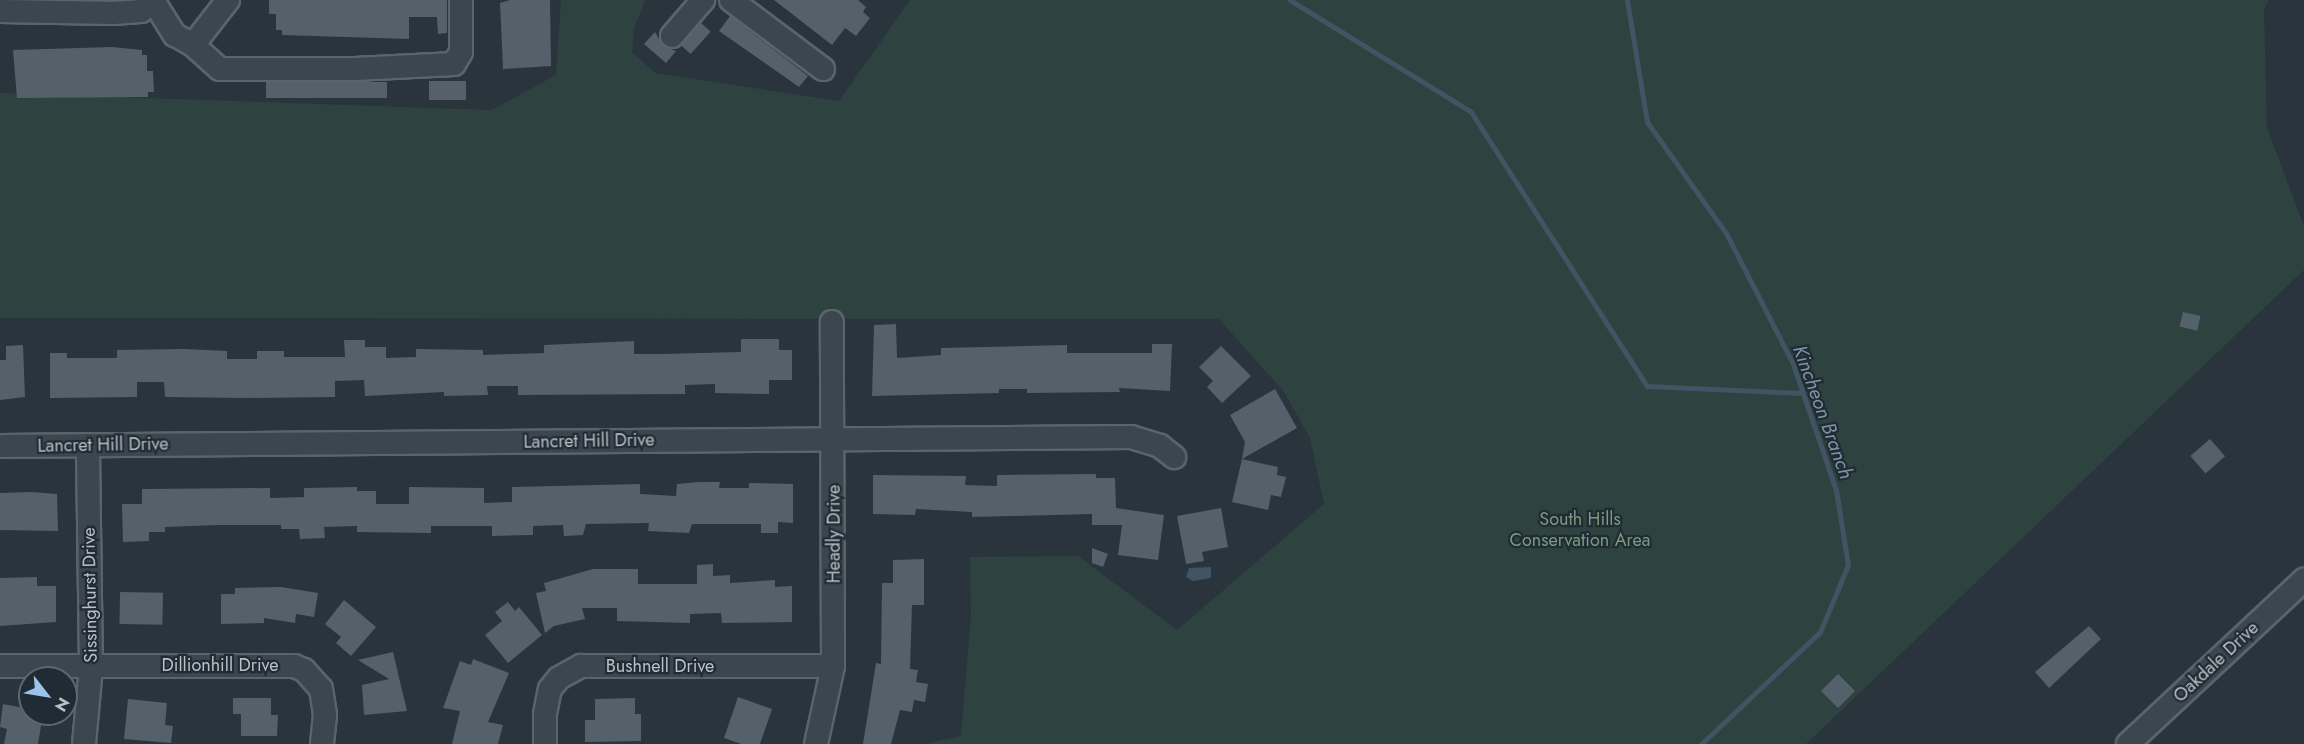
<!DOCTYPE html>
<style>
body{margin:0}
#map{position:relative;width:2304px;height:744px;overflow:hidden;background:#29343d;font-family:Jost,sans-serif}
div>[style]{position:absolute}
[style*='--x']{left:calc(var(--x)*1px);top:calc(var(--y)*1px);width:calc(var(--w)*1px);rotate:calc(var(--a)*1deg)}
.green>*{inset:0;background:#2e4240}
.water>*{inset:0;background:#415464}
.stream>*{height:5px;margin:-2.5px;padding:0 2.5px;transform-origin:2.5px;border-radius:2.5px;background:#415464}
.building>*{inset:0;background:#54616a;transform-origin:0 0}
.roads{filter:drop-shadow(2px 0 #5a646b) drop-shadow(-2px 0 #5a646b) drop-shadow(0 2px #5a646b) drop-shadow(0 -2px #5a646b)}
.minor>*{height:22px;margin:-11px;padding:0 11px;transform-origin:11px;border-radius:11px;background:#3c464e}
span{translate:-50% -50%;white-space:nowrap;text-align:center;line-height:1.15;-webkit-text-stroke:4.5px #212b33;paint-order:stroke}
.street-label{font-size:18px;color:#b9c1c8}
.park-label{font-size:18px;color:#7a9b7e}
.water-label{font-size:20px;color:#7e95a7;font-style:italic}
.north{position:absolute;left:18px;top:666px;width:60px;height:60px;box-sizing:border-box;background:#212b33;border:2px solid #5e676f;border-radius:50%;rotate:121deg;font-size:16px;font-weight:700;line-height:24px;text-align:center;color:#b9c1c8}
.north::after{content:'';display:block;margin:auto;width:21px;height:27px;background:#9bc3eb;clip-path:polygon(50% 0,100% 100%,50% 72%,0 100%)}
</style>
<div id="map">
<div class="green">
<div style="clip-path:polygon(561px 0,645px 0,634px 29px,632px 52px,655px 73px,839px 101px,910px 0,2269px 0,2264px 10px,2267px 128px,2304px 226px,2304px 270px,1806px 744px,925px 744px,961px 736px,971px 616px,970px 557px,1078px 556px,1177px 630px,1324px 504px,1310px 438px,1284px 392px,1219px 319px,0 318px,0 93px,492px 110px,556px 75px)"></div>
</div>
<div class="water">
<div style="clip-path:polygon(1211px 567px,1211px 578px,1193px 581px,1186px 577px,1189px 568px)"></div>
</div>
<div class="stream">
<div style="--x:1290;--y:0;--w:213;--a:31.7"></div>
<div style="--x:1471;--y:112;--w:326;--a:57.3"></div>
<div style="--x:1647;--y:386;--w:156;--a:2.6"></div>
<div style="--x:1627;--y:0;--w:124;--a:80.7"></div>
<div style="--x:1647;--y:122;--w:136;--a:54.6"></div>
<div style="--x:1726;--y:233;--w:147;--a:62.9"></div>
<div style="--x:1793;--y:364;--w:133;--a:71.2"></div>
<div style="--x:1836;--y:490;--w:76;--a:80.9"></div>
<div style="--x:1848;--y:565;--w:73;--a:112.7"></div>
<div style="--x:1820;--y:632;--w:163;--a:136.7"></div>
</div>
<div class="building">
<div style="clip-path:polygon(269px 0,447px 0,447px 33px,438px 34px,437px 17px,409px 17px,409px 39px,282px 35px,282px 30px,276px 30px,276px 14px,269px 14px)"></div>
<div style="clip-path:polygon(510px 0,550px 0,551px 66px,503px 69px,500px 3px)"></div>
<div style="clip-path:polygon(774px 0,858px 0,866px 7px,863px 12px,870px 18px,856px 36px,845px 28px,832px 45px)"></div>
<div style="clip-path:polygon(730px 16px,808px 76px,799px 87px,719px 31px)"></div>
<div style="left:701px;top:23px;width:13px;height:30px;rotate:42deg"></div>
<div style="clip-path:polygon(655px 32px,663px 46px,676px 51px,666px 63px,644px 44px)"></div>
<div style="clip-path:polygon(112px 47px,142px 50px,142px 55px,147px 55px,147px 71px,153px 71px,154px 92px,148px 92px,148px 97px,17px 98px,13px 50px)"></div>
<div style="left:429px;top:81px;width:37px;height:19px"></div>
<div style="left:266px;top:82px;width:121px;height:16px"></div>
<div style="left:2183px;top:312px;width:18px;height:15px;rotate:13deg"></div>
<div style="clip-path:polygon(896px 324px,897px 358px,941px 355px,941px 348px,1067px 345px,1067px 353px,1152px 353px,1152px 344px,1172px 344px,1170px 391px,1119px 388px,1120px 392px,1027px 393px,1027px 389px,999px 389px,999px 393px,872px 396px,874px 325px)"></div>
<div style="clip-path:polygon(741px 339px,779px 339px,779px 350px,792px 350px,792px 380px,769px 380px,769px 394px,715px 393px,715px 384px,685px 385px,685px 394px,518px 395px,518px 386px,487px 386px,488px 395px,444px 396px,444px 392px,365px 396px,364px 380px,335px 381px,335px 397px,244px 398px,165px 397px,164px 382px,137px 382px,137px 397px,50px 398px,50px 353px,67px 353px,67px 358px,117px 358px,117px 350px,184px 349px,227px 351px,227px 359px,257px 359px,257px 351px,284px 351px,284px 357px,345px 357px,344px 340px,365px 340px,365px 347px,386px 347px,386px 358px,416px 357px,416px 349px,483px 350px,483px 355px,544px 353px,544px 345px,634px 341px,634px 354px,662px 354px,741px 352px)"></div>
<div style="clip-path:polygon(23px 345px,25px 397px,0 400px,0 360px,6px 360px,6px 346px)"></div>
<div style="clip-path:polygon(1221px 346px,1251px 376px,1222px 403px,1207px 387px,1213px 381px,1199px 367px)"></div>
<div style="clip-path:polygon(1275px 389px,1297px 428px,1242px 459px,1245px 442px,1230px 415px)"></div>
<div style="left:2210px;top:439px;width:23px;height:26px;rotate:49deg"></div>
<div style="clip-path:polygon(1242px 459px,1278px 467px,1277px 475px,1286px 477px,1281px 497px,1271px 495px,1268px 510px,1232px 502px)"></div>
<div style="clip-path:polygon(1096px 474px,1096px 478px,1115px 478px,1116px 508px,1164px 515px,1158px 560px,1118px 555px,1122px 525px,1092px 525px,1092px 514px,972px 517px,972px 512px,916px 509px,915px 515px,873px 514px,873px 475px,966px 476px,965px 485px,997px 486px,997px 475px)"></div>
<div style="clip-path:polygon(699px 482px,720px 482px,719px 488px,749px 488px,749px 483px,793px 484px,793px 523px,778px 522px,778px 533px,761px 533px,761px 524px,692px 524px,689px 533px,648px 531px,649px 523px,586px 524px,583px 535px,564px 536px,563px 525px,533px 526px,533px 535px,492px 536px,492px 526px,431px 526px,431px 533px,357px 532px,357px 526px,324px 527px,325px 538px,300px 539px,299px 529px,281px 529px,281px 525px,218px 525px,165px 527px,165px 532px,149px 532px,149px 541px,123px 542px,122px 504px,142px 504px,142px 489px,270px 488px,270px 498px,304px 497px,304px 488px,357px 487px,357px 491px,376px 491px,376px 504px,409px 504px,409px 487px,484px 488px,484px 503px,512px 502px,512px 487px,640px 484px,640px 494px,676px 496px,677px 484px)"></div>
<div style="clip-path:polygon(32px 492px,57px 494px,58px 531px,0 530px,0 493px)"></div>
<div style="clip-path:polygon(1221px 508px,1228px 547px,1202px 552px,1204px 561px,1186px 564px,1177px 516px)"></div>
<div style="clip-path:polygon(1092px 548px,1108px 554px,1103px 567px,1092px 563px)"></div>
<div style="clip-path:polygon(924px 559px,924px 605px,912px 605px,910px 669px,918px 670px,916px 682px,928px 684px,925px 702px,914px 700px,912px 712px,900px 710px,891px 744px,863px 744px,876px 663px,881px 664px,882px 583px,893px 583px,893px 560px)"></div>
<div style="clip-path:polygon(713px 564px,713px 576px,730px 575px,730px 583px,775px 580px,775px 587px,792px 586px,792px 622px,722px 623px,721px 613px,690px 614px,690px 623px,617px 621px,617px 608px,582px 608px,585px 619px,554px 626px,545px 633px,536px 593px,546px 591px,544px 583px,593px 569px,638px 569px,638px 584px,697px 584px,697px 565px)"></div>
<div style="clip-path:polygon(37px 577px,37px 586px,56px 586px,56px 622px,0 626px,0 578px)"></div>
<div style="clip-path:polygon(281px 587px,318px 593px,314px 617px,296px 614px,295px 623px,264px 618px,264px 623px,221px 624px,221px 594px,235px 594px,235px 588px)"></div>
<div style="left:120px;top:592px;width:43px;height:32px;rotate:1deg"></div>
<div style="clip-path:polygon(344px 600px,376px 627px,351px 656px,336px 643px,341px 637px,325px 624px)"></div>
<div style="clip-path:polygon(508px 602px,515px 611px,519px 607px,542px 635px,508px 663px,485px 635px,502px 621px,495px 612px)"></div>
<div style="clip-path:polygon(2089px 626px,2101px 639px,2049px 688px,2035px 672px)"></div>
<div style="clip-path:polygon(393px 652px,407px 711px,364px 715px,362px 685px,389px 679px,358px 660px)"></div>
<div style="clip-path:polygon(473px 659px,509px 673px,488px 722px,503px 725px,498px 744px,452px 744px,460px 711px,443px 708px,460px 661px,471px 665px)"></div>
<div style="left:1838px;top:674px;width:24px;height:24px;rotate:45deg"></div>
<div style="clip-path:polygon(738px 697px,772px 709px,760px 744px,741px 744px,724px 738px)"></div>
<div style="clip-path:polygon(233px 698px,271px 698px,271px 715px,278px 715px,277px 736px,241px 736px,241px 714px,233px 714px)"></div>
<div style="clip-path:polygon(635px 698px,635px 714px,641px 714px,641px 741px,585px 742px,585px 720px,595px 720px,595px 699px)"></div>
<div style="clip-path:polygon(128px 699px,167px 703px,165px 725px,173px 726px,171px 743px,124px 739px)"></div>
<div style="clip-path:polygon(3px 704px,30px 709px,30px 714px,43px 714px,38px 744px,4px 744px,7px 729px,0 727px)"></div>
</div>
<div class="roads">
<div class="minor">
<div style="--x:731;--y:0;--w:115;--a:36.9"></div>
<div style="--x:154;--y:2;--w:39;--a:58"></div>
<div style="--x:175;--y:35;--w:21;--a:29"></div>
<div style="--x:193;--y:45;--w:57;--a:-52.1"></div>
<div style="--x:0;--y:11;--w:114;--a:1"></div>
<div style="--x:114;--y:13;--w:27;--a:-4"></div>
<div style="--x:141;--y:11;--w:17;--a:-40"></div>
<div style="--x:672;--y:36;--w:48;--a:-49.3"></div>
<div style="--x:193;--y:45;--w:36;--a:42"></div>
<div style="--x:220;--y:69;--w:135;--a:0"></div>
<div style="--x:355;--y:69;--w:99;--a:-2.9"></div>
<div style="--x:454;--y:64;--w:14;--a:-60"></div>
<div style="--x:461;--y:52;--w:52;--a:-90"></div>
<div style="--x:0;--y:446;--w:1131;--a:-0.46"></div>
<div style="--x:1131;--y:437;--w:30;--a:17"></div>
<div style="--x:1160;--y:446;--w:18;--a:38"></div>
<div style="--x:0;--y:666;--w:294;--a:0"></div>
<div style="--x:294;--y:666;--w:11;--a:22"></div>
<div style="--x:304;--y:670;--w:25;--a:48"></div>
<div style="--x:321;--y:689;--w:26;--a:81"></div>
<div style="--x:325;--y:715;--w:29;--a:96"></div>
<div style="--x:84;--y:744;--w:77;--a:-84.8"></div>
<div style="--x:91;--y:667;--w:222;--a:-90.8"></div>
<div style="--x:545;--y:744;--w:30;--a:-90"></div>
<div style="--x:545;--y:714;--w:25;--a:-79"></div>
<div style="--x:550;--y:689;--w:14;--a:-51"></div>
<div style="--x:559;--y:678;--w:25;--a:-29"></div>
<div style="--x:581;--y:666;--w:252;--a:0"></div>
<div style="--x:816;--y:744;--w:80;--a:-77.7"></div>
<div style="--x:833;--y:666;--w:344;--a:-90.2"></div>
<div style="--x:2128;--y:744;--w:241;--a:-43"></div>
</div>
</div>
<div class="street-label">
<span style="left:589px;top:441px;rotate:-1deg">Lancret Hill Drive</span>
<span style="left:103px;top:445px;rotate:-1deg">Lancret Hill Drive</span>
<span style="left:834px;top:534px;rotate:-90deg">Headly Drive</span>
<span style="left:90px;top:595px;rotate:-91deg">Sissinghurst Drive</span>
<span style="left:2216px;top:662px;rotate:-43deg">Oakdale Drive</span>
<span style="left:220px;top:665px">Dillionhill Drive</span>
<span style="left:660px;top:666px">Bushnell Drive</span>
</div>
<div class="park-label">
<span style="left:1580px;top:530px">South Hills<br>Conservation Area</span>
</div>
<div class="water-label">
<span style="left:1823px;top:412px;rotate:70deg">Kincheon Branch</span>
</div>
<div class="north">N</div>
</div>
